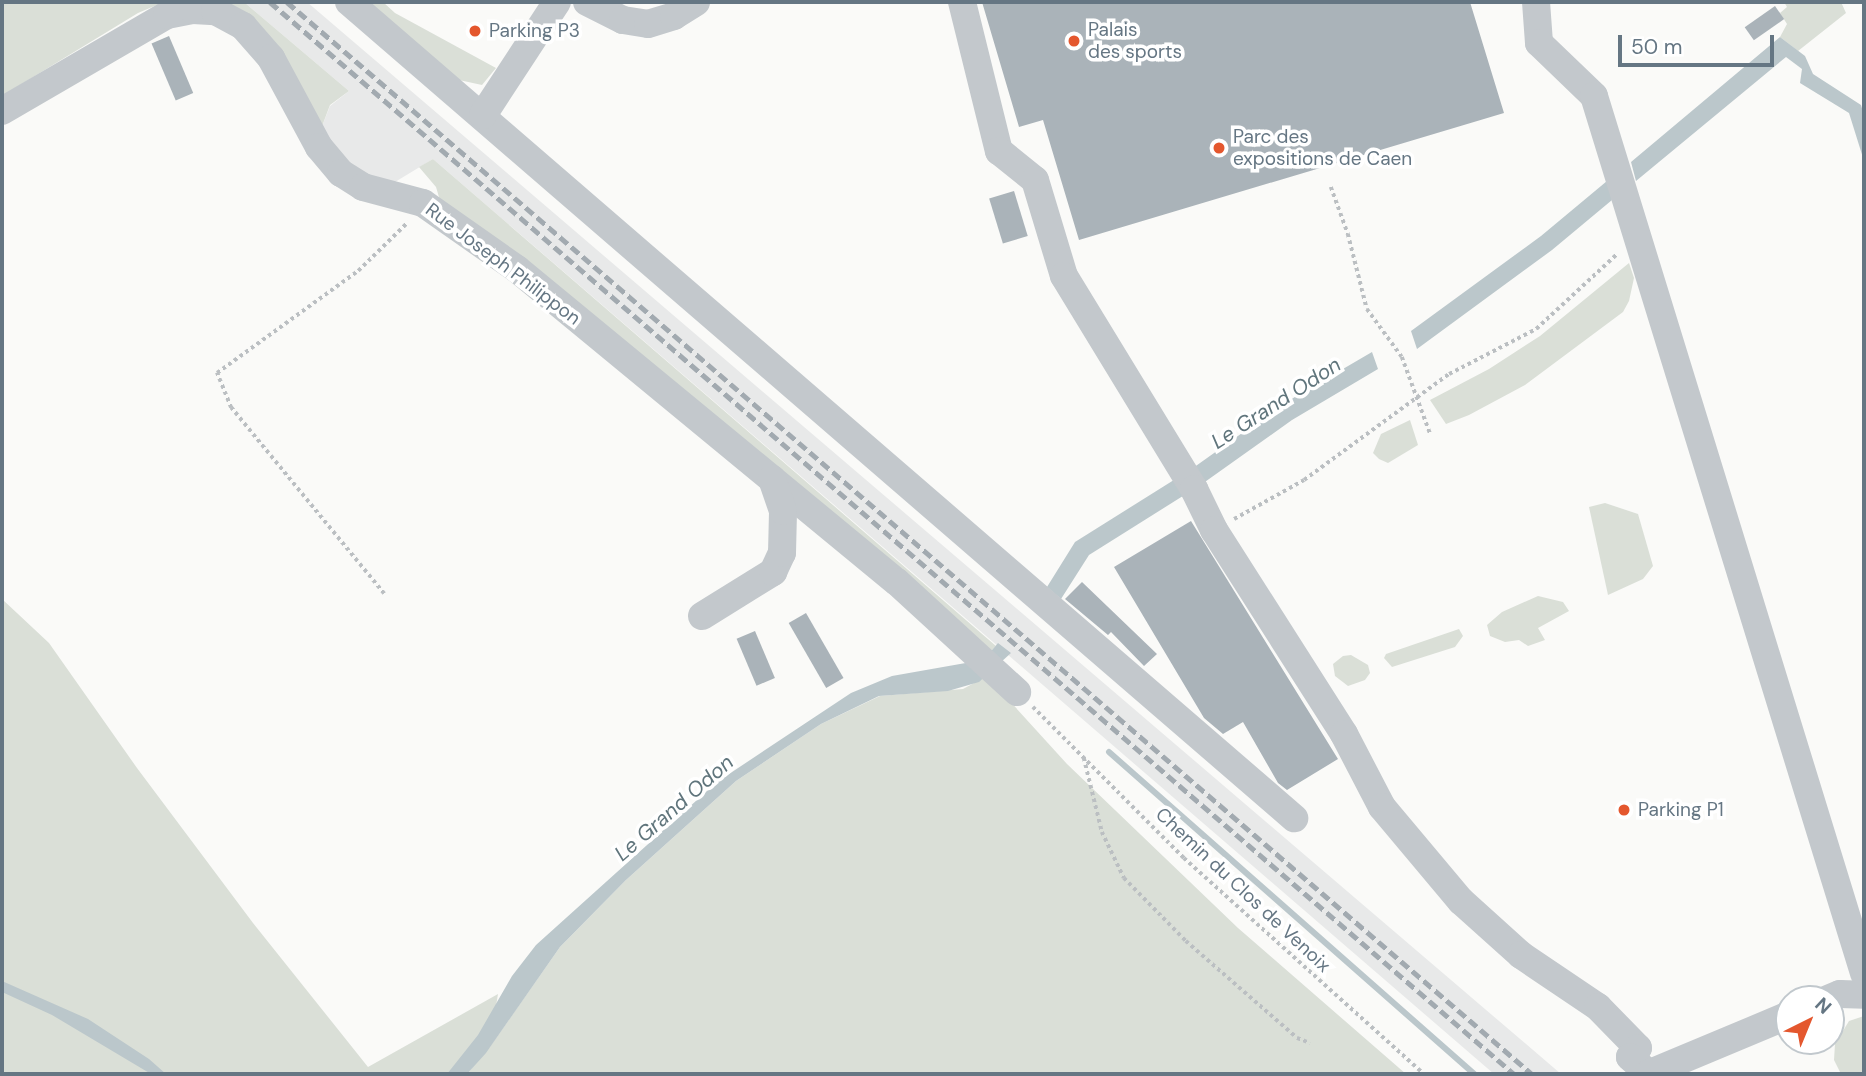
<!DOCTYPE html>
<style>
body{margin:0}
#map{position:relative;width:1866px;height:1076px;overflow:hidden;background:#fafaf8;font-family:"DM Sans",sans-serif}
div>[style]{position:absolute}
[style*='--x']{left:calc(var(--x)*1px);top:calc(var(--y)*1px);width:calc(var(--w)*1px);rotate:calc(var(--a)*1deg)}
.built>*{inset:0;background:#e8e9e9}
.green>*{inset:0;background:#dadfd7}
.water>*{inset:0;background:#bbc7cb}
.stream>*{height:6px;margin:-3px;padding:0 3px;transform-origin:3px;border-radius:3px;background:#bbc7cb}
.building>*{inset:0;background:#aab3b9;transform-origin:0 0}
.path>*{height:3.5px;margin-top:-1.75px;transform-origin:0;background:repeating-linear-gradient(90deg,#bbbfc2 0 3.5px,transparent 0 7px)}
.minor>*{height:28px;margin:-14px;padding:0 14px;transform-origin:14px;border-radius:14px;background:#c3c8cc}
.rail>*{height:5px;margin-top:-2.5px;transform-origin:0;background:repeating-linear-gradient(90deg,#a2aab0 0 10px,transparent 0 15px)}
.dots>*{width:19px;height:19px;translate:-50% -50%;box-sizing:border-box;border:4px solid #fff;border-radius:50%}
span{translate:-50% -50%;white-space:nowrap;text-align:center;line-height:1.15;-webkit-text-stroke:7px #fff;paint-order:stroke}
.poi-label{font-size:19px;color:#657683}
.left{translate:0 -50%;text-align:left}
.street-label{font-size:19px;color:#657683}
.water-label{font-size:21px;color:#60757c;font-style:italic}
.frame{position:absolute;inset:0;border:4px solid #657683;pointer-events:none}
.north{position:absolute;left:1775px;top:985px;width:70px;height:70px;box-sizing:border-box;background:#fff;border:2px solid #c1c8cd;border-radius:50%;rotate:43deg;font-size:19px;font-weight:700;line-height:28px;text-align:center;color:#657683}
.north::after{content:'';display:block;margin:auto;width:24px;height:32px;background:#e4572e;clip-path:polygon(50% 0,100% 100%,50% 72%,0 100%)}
.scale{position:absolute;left:1618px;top:35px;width:156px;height:32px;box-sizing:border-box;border:4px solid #657683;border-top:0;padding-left:9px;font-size:21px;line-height:24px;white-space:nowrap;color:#657683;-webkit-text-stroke:5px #fff;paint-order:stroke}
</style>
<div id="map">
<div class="built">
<div style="clip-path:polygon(244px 2px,307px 2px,1561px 1074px,1494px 1074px,433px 159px,395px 182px,366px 178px,345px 165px,321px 129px,330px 106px,349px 91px)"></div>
</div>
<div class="green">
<div style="clip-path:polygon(2px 2px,164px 2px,138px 13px,2px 96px)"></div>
<div style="clip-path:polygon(218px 2px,244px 2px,349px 91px,330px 105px,321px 129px)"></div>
<div style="clip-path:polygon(368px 2px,383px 2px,395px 13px,496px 68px,482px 85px,459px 80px)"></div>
<div style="clip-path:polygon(1784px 2px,1841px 2px,1846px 13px,1798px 51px,1780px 37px,1787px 24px,1780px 13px,1787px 7px)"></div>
<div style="clip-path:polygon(433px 159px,996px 646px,988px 655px,441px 204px,436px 187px,419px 167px)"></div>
<div style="clip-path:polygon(1629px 263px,1634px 278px,1629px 301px,1623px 312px,1525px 385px,1469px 415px,1446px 424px,1430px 400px,1489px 369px,1540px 336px)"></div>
<div style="clip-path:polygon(1410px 420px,1418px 445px,1388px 463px,1379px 459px,1373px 453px,1381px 434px)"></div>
<div style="clip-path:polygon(1605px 503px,1638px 514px,1653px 566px,1643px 579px,1608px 595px,1589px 507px)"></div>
<div style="clip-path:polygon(1538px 596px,1563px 602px,1569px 611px,1538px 628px,1545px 640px,1528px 646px,1519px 640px,1505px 642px,1490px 636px,1487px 625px,1502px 612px)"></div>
<div style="clip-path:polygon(2px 599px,49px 643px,137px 768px,253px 923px,368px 1067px,498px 994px,489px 1048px,560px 947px,626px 880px,736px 781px,821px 724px,880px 696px,963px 689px,987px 676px,1067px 764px,1238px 928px,1406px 1074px,467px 1074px,473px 1067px,463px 1074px,2px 1074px)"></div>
<div style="clip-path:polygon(1459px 629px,1463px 636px,1455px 647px,1392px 667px,1384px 658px,1386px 654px)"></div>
<div style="clip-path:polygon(1351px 655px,1368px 665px,1370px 673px,1365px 680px,1348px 686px,1335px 676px,1333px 664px,1343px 656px)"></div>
<div style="clip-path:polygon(1864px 1016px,1864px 1074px,1841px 1074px,1834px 1060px,1835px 1044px,1849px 1021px)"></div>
</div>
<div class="water">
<div style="clip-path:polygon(1780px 37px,1805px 56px,1813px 74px,1861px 105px,1864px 115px,1864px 161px,1849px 113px,1800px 83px,1802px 69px,1786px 57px,1636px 181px,1631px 162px)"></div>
<div style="clip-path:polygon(1607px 181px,1612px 200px,1552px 250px,1417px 349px,1411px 331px,1541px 236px)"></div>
<div style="clip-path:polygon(1372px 352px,1378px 369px,1292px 420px,1202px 484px,1089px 555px,1061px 599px,1047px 587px,1075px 542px,1193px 468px,1283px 404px)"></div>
<div style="clip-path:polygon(998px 643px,1011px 653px,979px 682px,948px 691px,879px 696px,821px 724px,736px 781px,626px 880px,560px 947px,486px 1053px,467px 1074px,447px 1074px,478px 1035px,512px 976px,536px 945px,717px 782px,851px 693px,892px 676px,977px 661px,988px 655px)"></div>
<div style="clip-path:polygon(2px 981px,88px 1019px,149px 1059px,166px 1074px,151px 1074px,52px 1015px,2px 992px)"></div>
</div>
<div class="stream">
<div style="--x:1109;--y:752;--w:487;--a:41.4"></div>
</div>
<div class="building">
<div style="clip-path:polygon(982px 2px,1470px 2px,1504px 113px,1079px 240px,1043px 120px,1019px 127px)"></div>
<div style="left:1775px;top:6px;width:16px;height:37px;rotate:55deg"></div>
<div style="left:169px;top:36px;width:62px;height:19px;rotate:67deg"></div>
<div style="left:1014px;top:191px;width:47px;height:26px;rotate:73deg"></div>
<div style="clip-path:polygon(1191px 521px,1338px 759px,1287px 790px,1278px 783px,1243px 722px,1223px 734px,1204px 718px,1114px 567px)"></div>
<div style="clip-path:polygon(1082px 582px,1157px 654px,1144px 666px,1111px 632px,1108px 635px,1065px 599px)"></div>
<div style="left:806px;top:613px;width:75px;height:20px;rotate:60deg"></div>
<div style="left:755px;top:631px;width:51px;height:20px;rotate:67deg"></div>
</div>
<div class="path">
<div style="--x:1331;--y:187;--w:50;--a:70.1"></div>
<div style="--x:1348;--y:234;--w:77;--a:75.8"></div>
<div style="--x:1367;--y:309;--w:59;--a:53.9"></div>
<div style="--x:1402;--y:357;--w:81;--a:69.8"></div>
<div style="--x:1234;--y:519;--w:80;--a:-29.1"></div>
<div style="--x:1304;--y:480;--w:180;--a:-36.2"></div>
<div style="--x:1449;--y:374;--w:98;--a:-27.3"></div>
<div style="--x:1536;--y:329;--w:110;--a:-42.8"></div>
<div style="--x:384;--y:594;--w:241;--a:-129.4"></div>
<div style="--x:231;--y:408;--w:38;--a:-112"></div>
<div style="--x:217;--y:373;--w:174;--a:-35.9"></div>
<div style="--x:358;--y:271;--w:70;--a:-44.4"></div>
<div style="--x:1033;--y:707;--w:214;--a:45"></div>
<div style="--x:1184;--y:858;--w:323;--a:42"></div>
<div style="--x:1084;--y:758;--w:76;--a:76.3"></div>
<div style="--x:1102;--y:832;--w:51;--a:64.4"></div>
<div style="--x:1124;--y:878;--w:88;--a:45.5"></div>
<div style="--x:1186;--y:941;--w:147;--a:41.1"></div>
<div style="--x:1297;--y:1038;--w:14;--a:21"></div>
</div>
<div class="minor">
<div style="--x:349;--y:2;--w:1249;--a:40.81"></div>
<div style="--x:587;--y:2;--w:40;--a:26.6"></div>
<div style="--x:623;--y:20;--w:25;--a:9"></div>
<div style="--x:648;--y:24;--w:27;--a:-17"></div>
<div style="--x:674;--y:16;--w:26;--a:-32"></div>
<div style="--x:962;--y:2;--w:154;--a:76.1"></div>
<div style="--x:999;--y:151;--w:46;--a:38.9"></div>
<div style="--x:1035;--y:180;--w:100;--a:73.2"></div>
<div style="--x:1064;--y:276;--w:250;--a:58.6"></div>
<div style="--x:1194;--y:489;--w:46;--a:64"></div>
<div style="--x:1214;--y:530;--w:242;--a:57.5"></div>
<div style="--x:1344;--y:734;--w:82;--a:62.5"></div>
<div style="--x:1382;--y:807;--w:123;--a:50"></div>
<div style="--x:1461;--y:901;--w:81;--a:42"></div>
<div style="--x:1521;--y:955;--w:93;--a:34"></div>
<div style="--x:1598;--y:1007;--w:57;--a:45.7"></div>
<div style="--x:1638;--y:1048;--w:12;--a:132"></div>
<div style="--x:1630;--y:1057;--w:25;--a:42"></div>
<div style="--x:1536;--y:2;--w:41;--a:85.8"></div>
<div style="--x:1539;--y:43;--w:76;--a:43.9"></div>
<div style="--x:1594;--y:96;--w:918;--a:72.89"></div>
<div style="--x:2;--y:111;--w:191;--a:-30.2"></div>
<div style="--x:167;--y:15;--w:26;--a:-11"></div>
<div style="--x:193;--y:10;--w:22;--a:3"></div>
<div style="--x:215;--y:11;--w:32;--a:28"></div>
<div style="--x:243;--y:26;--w:43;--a:48.8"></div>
<div style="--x:271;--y:58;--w:101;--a:61.7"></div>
<div style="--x:319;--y:147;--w:34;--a:50"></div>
<div style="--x:341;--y:173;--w:26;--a:32"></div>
<div style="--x:363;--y:187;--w:62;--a:14.9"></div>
<div style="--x:423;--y:203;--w:115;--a:35.1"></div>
<div style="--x:517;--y:269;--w:492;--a:39.5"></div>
<div style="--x:897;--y:582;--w:163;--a:42.5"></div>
<div style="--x:483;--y:115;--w:135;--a:-56.8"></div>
<div style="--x:702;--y:616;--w:84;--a:-31.8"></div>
<div style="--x:773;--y:572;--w:21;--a:-65"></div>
<div style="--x:782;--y:553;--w:42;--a:-88.6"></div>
<div style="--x:783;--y:511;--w:34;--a:-109"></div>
<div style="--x:1828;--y:999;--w:13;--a:-23"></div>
<div style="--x:1840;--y:994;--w:24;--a:2"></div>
<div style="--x:1648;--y:1074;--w:153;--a:-22.7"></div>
</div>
<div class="rail">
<div style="--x:270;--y:2;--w:1642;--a:40.75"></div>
<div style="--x:287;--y:2;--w:1643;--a:40.73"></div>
</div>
<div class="dots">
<div style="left:475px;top:31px;background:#e4572e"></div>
<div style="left:1074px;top:41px;background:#e4572e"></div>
<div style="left:1219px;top:148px;background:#e4572e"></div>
<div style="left:1624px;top:810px;background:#e4572e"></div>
</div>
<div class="poi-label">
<span class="left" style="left:1088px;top:41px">Palais<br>des sports</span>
<span class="left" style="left:489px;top:31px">Parking P3</span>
<span class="left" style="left:1233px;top:148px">Parc des<br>expositions de Caen</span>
<span class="left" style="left:1638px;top:810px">Parking P1</span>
</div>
<div class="street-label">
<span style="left:503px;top:264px;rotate:37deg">Rue Joseph Philippon</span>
<span style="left:1243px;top:890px;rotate:43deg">Chemin du Clos de Venoix</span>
</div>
<div class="water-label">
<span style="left:1276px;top:403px;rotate:-33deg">Le Grand Odon</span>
<span style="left:674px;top:808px;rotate:-41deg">Le Grand Odon</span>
</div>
<div class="frame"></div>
<div class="north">N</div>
<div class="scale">50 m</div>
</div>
